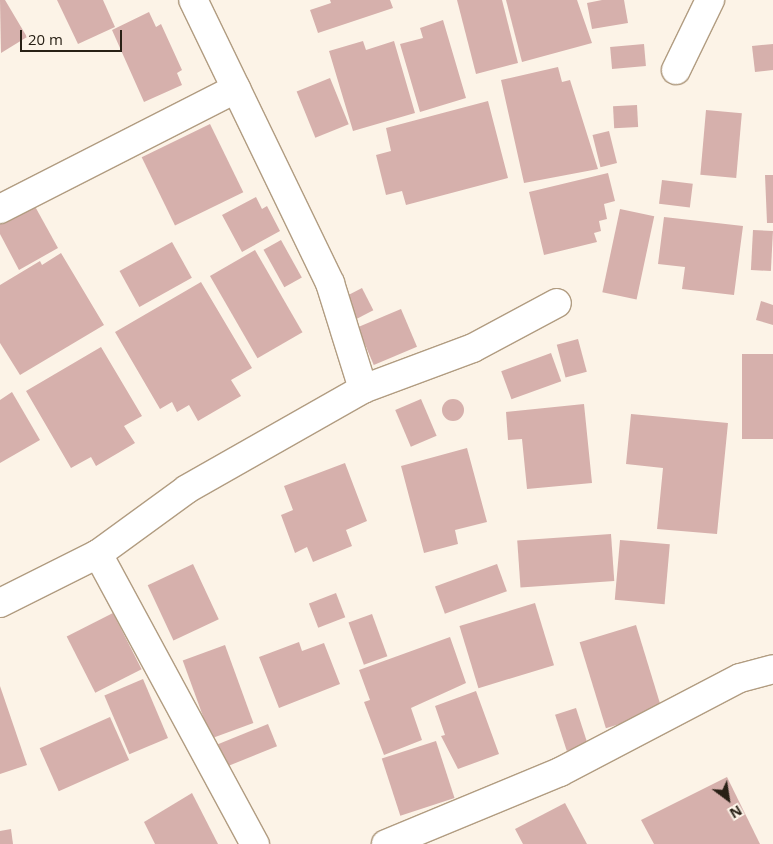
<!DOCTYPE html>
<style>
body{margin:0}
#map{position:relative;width:773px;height:844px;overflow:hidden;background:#fcf3e7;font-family:"Open Sans",sans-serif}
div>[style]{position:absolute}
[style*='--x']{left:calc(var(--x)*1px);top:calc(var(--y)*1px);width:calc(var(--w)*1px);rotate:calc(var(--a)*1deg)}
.building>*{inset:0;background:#d6b0ac;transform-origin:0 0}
.round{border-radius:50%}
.roads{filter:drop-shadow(1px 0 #b19c81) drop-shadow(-1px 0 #b19c81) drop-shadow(0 1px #b19c81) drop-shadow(0 -1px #b19c81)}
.minor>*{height:28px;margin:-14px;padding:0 14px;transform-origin:14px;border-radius:14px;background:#fff}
span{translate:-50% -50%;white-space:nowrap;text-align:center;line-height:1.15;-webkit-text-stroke:4.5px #fcf3e7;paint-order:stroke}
.north{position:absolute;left:703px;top:774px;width:50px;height:50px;-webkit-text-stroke:4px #fcf3e7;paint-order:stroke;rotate:149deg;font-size:14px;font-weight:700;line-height:20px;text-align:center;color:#282015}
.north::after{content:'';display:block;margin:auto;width:18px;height:22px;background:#282015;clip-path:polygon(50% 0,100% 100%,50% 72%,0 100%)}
.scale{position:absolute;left:20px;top:30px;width:102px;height:22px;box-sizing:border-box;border:2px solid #282015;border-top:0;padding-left:6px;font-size:15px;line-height:18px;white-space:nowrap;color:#282015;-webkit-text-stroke:4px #fcf3e7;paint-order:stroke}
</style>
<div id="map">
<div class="building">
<div style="clip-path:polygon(0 0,5px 0,27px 37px,1px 53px)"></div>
<div style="clip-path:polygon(57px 0,103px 0,115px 27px,78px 44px)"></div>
<div style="clip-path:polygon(330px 0,390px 0,393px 8px,318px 33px,310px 10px,331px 3px)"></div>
<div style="clip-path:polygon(457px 0,502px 0,518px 63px,476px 74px)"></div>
<div style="clip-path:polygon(506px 0,577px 0,592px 43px,522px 62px)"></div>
<div style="clip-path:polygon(602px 0,624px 0,628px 23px,592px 29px,587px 3px)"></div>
<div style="clip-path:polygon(149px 12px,156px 27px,161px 24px,182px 70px,177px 73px,182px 85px,144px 102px,112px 30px)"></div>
<div style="clip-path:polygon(443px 20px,466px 98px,420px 112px,400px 44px,423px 38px,420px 28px)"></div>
<div style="clip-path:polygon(363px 41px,366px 50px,394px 41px,415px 113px,353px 131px,329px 51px)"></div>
<div style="left:644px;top:44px;width:22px;height:34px;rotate:85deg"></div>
<div style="clip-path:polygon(773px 44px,773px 70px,755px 72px,752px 46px)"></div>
<div style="clip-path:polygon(558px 67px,562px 82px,570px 80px,598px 169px,524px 183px,501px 80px)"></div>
<div style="left:330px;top:78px;width:50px;height:36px;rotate:68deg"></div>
<div style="clip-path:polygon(488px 101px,508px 178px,406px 205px,402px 191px,386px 195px,376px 155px,391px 151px,386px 128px)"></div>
<div style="left:637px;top:105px;width:22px;height:24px;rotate:87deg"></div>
<div style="left:706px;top:110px;width:36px;height:65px;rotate:5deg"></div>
<div style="left:210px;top:124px;width:76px;height:76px;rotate:64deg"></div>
<div style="left:609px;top:131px;width:33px;height:17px;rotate:76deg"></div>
<div style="clip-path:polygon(608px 173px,615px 201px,604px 204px,607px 219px,599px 221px,601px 231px,594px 233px,597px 242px,544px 255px,529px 192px)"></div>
<div style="clip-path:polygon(765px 175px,773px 175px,773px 223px,767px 223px)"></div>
<div style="left:662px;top:180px;width:31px;height:24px;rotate:7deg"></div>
<div style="clip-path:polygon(256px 197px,262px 209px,267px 206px,280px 231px,242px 252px,222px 215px)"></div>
<div style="clip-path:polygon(32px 201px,58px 248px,19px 270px,0 234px,0 218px)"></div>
<div style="left:620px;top:209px;width:35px;height:85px;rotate:12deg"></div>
<div style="clip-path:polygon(664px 217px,743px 226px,734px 295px,682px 289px,685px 267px,658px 264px)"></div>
<div style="left:753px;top:230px;width:20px;height:40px;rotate:3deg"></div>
<div style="left:281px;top:240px;width:43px;height:20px;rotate:61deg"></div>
<div style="left:172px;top:242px;width:41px;height:60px;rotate:61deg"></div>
<div style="left:255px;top:250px;width:95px;height:52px;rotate:60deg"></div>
<div style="clip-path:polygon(61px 253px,104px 325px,20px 375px,0 343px,0 285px,40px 261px,42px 265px)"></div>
<div style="clip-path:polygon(201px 282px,252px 368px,231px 380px,241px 396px,198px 421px,189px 405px,177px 412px,172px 402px,160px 409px,115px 332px)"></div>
<div style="left:362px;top:288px;width:25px;height:19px;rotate:63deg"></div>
<div style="clip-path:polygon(761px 301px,773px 305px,773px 325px,756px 320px)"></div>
<div style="left:401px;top:309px;width:41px;height:47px;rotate:67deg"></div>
<div style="left:578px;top:339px;width:34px;height:22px;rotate:75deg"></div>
<div style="clip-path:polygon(101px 347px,142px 416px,124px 426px,135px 443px,96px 466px,91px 457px,71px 468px,26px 391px)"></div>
<div style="left:551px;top:353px;width:30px;height:53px;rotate:70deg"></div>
<div style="left:742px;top:354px;width:31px;height:85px"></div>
<div style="clip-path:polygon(12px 392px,40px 440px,0 463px,0 400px)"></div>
<div style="left:421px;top:399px;width:40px;height:28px;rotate:67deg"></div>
<div class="round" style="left:442px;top:399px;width:22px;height:22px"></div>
<div style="clip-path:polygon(584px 404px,592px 483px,527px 489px,522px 439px,508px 440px,506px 412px)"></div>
<div style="clip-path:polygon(631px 414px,728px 423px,717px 534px,657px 529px,663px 468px,626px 464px)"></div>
<div style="clip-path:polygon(467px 448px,487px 522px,455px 530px,458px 544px,424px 553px,401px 466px)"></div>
<div style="clip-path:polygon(345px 463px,367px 521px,346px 530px,352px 546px,313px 562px,307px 547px,295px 553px,281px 515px,293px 510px,284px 486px)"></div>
<div style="left:611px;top:534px;width:47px;height:94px;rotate:86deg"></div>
<div style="left:620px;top:540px;width:50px;height:60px;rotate:5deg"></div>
<div style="left:193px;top:564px;width:61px;height:50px;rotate:65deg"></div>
<div style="left:497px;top:564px;width:29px;height:66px;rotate:70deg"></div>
<div style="left:336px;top:593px;width:26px;height:29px;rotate:69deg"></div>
<div style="left:535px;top:603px;width:65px;height:79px;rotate:73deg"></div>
<div style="left:113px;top:613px;width:63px;height:52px;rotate:63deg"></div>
<div style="left:372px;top:614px;width:45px;height:25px;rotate:70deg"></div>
<div style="left:636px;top:625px;width:90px;height:59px;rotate:73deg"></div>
<div style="clip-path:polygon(450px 637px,466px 683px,411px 708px,422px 740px,384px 755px,364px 702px,370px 700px,359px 670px)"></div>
<div style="clip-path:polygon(299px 642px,302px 651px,324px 643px,340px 684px,279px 708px,259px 657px)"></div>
<div style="left:225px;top:645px;width:83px;height:45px;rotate:70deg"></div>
<div style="left:143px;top:679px;width:64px;height:42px;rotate:67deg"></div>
<div style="clip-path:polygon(0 686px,27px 765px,0 774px)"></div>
<div style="clip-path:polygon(476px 691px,499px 754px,458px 769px,441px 736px,445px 735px,435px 706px)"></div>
<div style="left:576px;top:708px;width:38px;height:22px;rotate:72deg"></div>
<div style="left:110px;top:717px;width:47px;height:77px;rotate:66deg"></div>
<div style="left:268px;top:724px;width:24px;height:58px;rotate:68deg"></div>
<div style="left:436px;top:741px;width:60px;height:57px;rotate:72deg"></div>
<div style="clip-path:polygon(727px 777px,760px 844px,654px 844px,641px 820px)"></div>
<div style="clip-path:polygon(192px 793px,218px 844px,155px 844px,144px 822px)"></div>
<div style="clip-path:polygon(565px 803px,587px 844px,523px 844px,515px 829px)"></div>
<div style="clip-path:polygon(11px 829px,13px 844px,0 844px,0 831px)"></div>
</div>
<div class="roads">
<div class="minor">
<div style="--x:676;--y:70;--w:78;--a:-64.1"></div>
<div style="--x:0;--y:209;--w:265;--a:-27"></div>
<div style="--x:363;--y:389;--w:117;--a:-20.4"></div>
<div style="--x:473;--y:348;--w:95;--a:-28.2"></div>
<div style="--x:98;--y:554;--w:330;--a:61.6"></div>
<div style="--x:0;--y:603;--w:110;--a:-26.6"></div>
<div style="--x:98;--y:554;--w:110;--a:-36.1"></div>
<div style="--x:187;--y:489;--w:202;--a:-29.6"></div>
<div style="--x:363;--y:389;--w:111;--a:-107.3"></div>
<div style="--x:330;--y:283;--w:314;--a:-115.8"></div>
<div style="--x:386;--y:844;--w:188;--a:-22.5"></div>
<div style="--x:560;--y:772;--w:203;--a:-27.6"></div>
<div style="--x:740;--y:678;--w:34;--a:-15"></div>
</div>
</div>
<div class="north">N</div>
<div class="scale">20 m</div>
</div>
